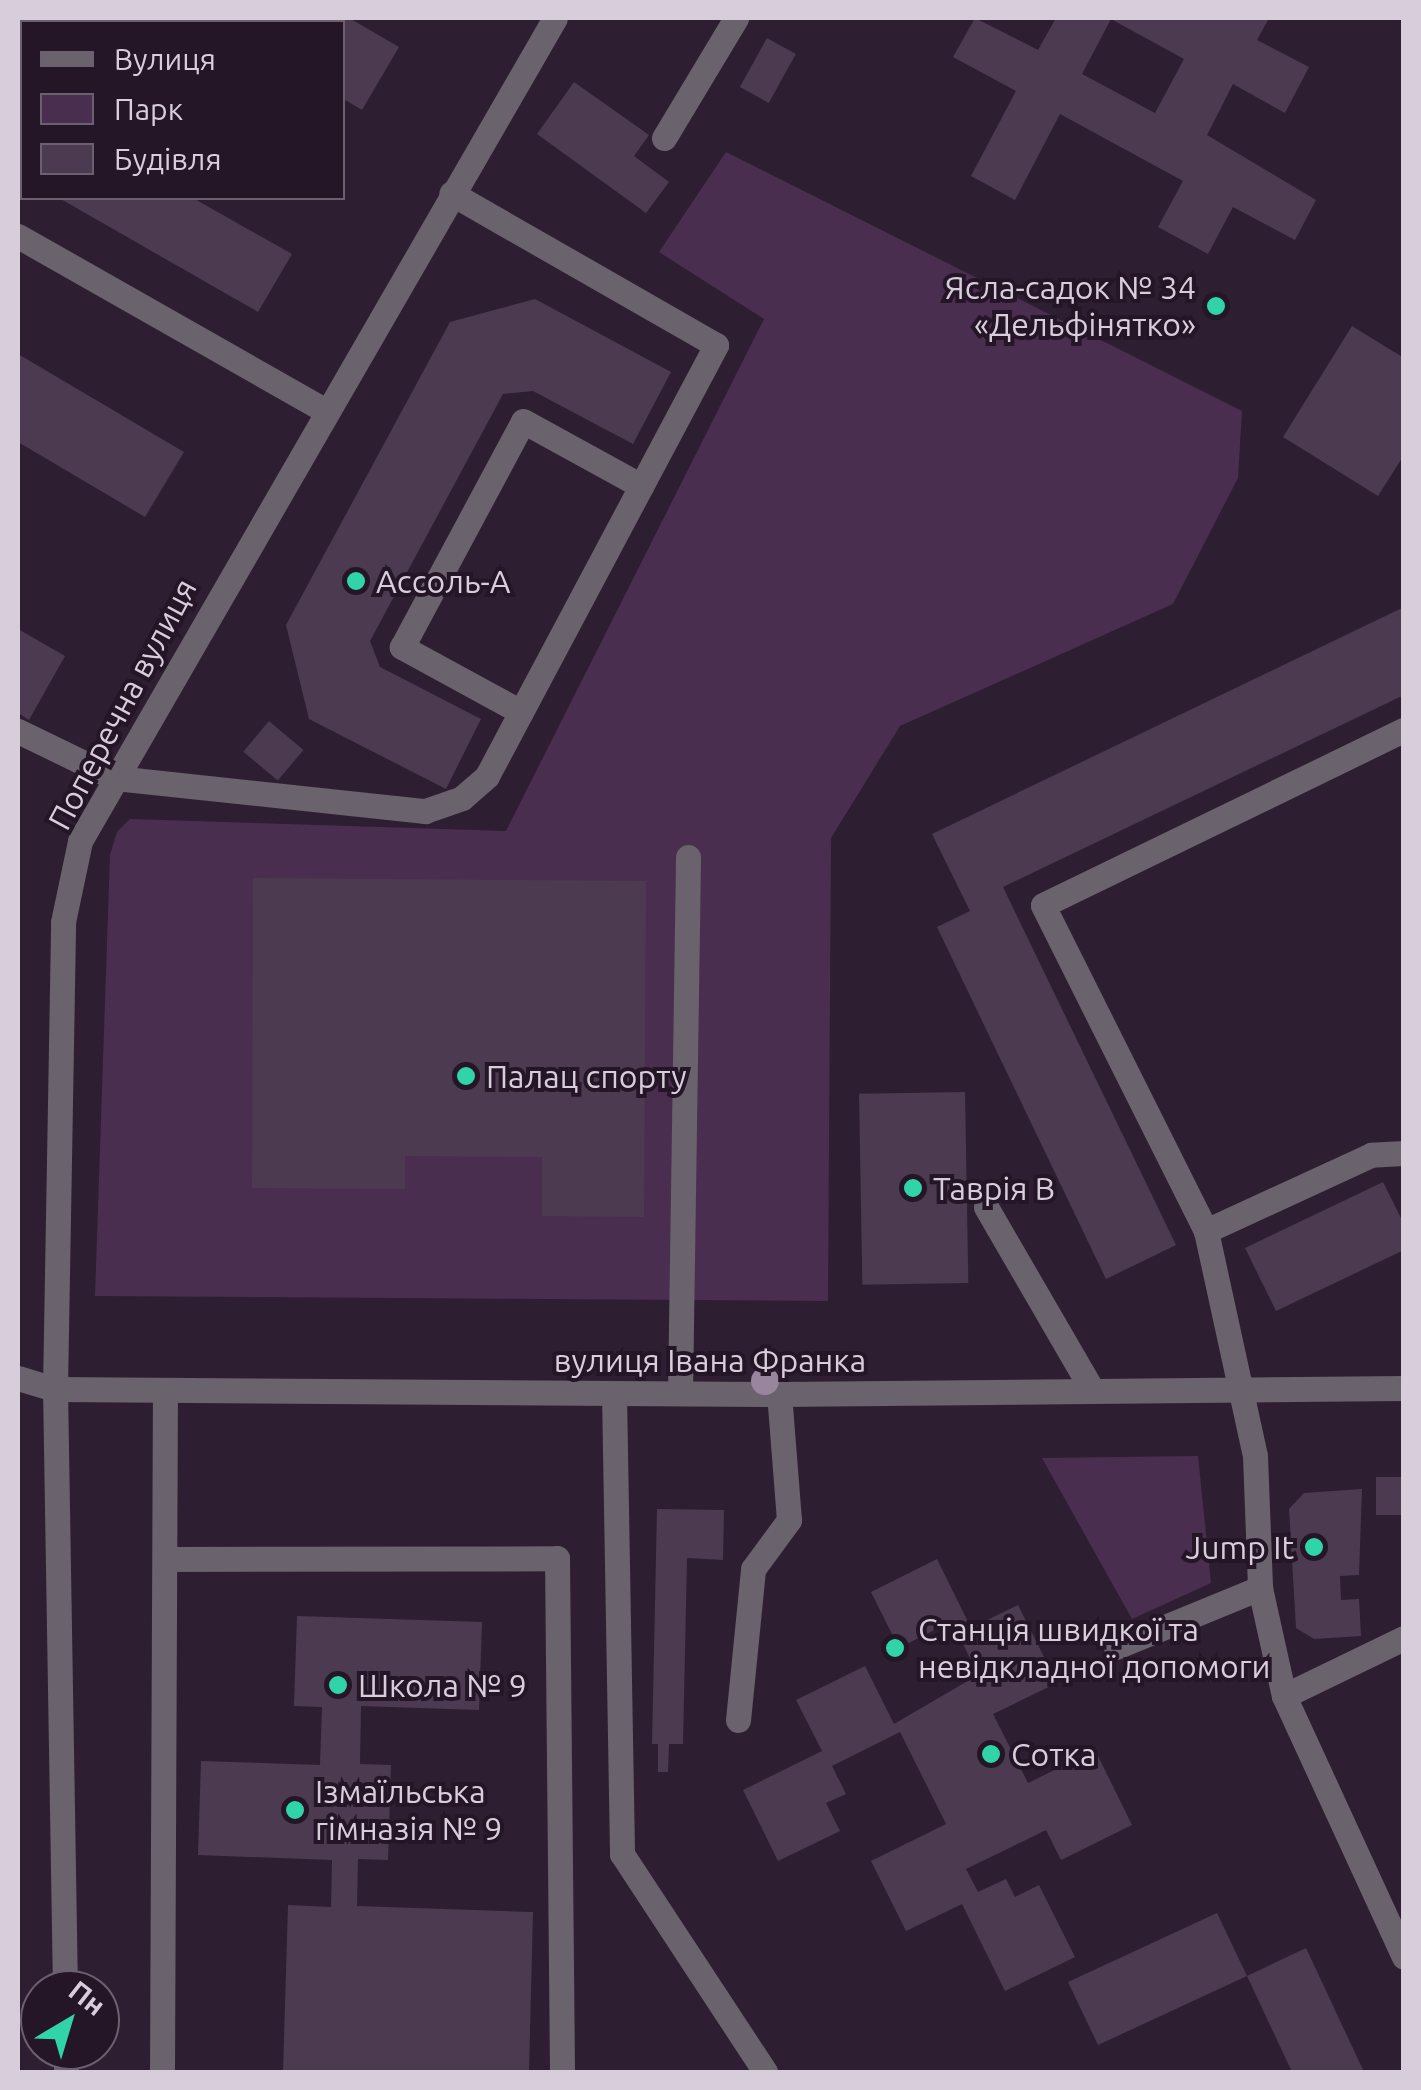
<!DOCTYPE html>
<meta charset="utf-8">
<style>
body{margin:0}
#map{position:relative;width:1421px;height:2090px;overflow:hidden;background:#2e1e31;font-family:Ubuntu,sans-serif}
div>[style]{position:absolute}
[style*='--x']{left:calc(var(--x)*1px);top:calc(var(--y)*1px);width:calc(var(--w)*1px);rotate:calc(var(--a)*1deg)}
.green>*{inset:0;background:#4a2e50}
.building>*{inset:0;background:#4c3b50;transform-origin:0 0}
.minor>*{height:25px;margin:-12.5px;padding:0 12.5px;transform-origin:12.5px;border-radius:12.5px;background:#6a626c}
.trees>*{width:28px;height:28px;margin:-14px;border-radius:50%;background:#9a859e}
.dots>*{width:28px;height:28px;translate:-50% -50%;box-sizing:border-box;border:5px solid #241527;border-radius:50%}
span{translate:-50% -50%;white-space:nowrap;text-align:center;line-height:1.15;-webkit-text-stroke:8px #241527;paint-order:stroke}
.poi-label{font-size:32px;color:#d8cedb}
.right{translate:-100% -50%;text-align:right}
.left{translate:0 -50%;text-align:left}
.street-label{font-size:32px;color:#d8cedb}
.frame{position:absolute;inset:0;border:20px solid #d8cedb;pointer-events:none}
.legend{position:absolute;left:20px;top:20px;width:325px;height:180px;box-sizing:border-box;background:#241527;border:2px solid #6c5f6f;margin:0;padding:12px 18px;list-style:none;font-size:30px;color:#d8cedb}
.legend li{display:flex;align-items:center;gap:20px;height:50px}
.legend b{width:50px;border:2px solid #6c5f6f}
.north{position:absolute;left:20px;top:1970px;width:100px;height:100px;box-sizing:border-box;background:#241527;border:2px solid #6c5f6f;border-radius:50%;rotate:38deg;font-size:28px;font-weight:700;line-height:40px;text-align:center;color:#d8cedb}
.north::after{content:'';display:block;margin:auto;width:35px;height:45px;background:#31d4a9;clip-path:polygon(50% 0,100% 100%,50% 72%,0 100%)}
</style>
<div id="map">
<div class="green">
<div style="clip-path:polygon(726px 152px,1242px 411px,1238px 478px,1173px 604px,900px 726px,831px 838px,828px 1301px,95px 1296px,110px 855px,117px 832px,130px 819px,506px 831px,764px 319px,659px 252px)"></div>
<div style="clip-path:polygon(1198px 1456px,1211px 1583px,1132px 1619px,1042px 1458px)"></div>
</div>
<div class="building">
<div style="clip-path:polygon(207px 18px,349px 18px,399px 47px,362px 110px,342px 98px,342px 22px)"></div>
<div style="clip-path:polygon(evenodd,975px 18px,1038px 50px,1056px 18px,1269px 18px,1257px 40px,1309px 67px,1285px 113px,1233px 84px,1207px 135px,1316px 200px,1295px 240px,1233px 207px,1208px 254px,1158px 227px,1183px 181px,1060px 114px,1015px 200px,971px 176px,1016px 91px,953px 57px,975px 18px,1111px 19px,1184px 59px,1155px 113px,1082px 74px,1111px 19px)"></div>
<div style="left:767px;top:38px;width:33px;height:56px;rotate:29deg"></div>
<div style="clip-path:polygon(574px 82px,649px 135px,634px 156px,669px 182px,646px 213px,537px 134px)"></div>
<div style="clip-path:polygon(59px 198px,193px 198px,292px 254px,258px 312px)"></div>
<div style="clip-path:polygon(535px 299px,671px 372px,633px 444px,533px 391px,503px 394px,370px 641px,380px 667px,481px 719px,446px 789px,309px 719px,286px 625px,450px 322px)"></div>
<div style="clip-path:polygon(1352px 326px,1404px 358px,1404px 455px,1378px 496px,1283px 437px)"></div>
<div style="clip-path:polygon(18px 354px,184px 452px,145px 517px,18px 442px)"></div>
<div style="clip-path:polygon(1404px 607px,1404px 695px,1003px 887px,1176px 1245px,1106px 1279px,937px 927px,970px 911px,932px 834px)"></div>
<div style="clip-path:polygon(18px 629px,65px 656px,29px 720px,18px 713px)"></div>
<div style="left:269px;top:721px;width:45px;height:40px;rotate:40deg"></div>
<div style="clip-path:polygon(253px 878px,646px 881px,644px 1217px,542px 1216px,542px 1157px,405px 1156px,405px 1189px,252px 1188px)"></div>
<div style="left:965px;top:1092px;width:191px;height:106px;rotate:89deg"></div>
<div style="clip-path:polygon(1383px 1182px,1404px 1224px,1404px 1250px,1276px 1311px,1245px 1248px)"></div>
<div style="left:1404px;top:1477px;width:38px;height:28px;rotate:90deg"></div>
<div style="clip-path:polygon(1362px 1489px,1359px 1575px,1340px 1576px,1341px 1600px,1359px 1599px,1361px 1636px,1314px 1639px,1296px 1628px,1289px 1509px,1304px 1493px)"></div>
<div style="clip-path:polygon(657px 1509px,724px 1510px,723px 1560px,687px 1558px,683px 1744px,669px 1744px,668px 1772px,658px 1772px,658px 1744px,652px 1744px)"></div>
<div style="clip-path:polygon(937px 1559px,971px 1628px,1018px 1605px,1057px 1683px,993px 1714px,1028px 1783px,1095px 1750px,1132px 1825px,1061px 1860px,1046px 1830px,966px 1869px,978px 1892px,1006px 1879px,1015px 1897px,1039px 1885px,1075px 1957px,1005px 1991px,962px 1904px,906px 1931px,871px 1861px,946px 1824px,900px 1732px,832px 1766px,846px 1794px,826px 1803px,840px 1831px,778px 1861px,743px 1790px,822px 1751px,796px 1700px,865px 1666px,894px 1724px,978px 1675px,952px 1621px,899px 1648px,871px 1592px)"></div>
<div style="clip-path:polygon(297px 1616px,482px 1622px,479px 1710px,361px 1706px,360px 1764px,391px 1765px,388px 1860px,358px 1859px,357px 1906px,533px 1912px,529px 2072px,283px 2072px,288px 1905px,331px 1907px,332px 1860px,198px 1855px,201px 1761px,320px 1765px,322px 1707px,294px 1706px)"></div>
<div style="clip-path:polygon(1217px 1913px,1247px 1976px,1306px 1948px,1364px 2072px,1292px 2072px,1247px 1976px,1098px 2045px,1068px 1982px)"></div>
</div>
<div class="minor">
<div style="--x:664;--y:138;--w:140;--a:-59"></div>
<div style="--x:18;--y:236;--w:352;--a:29.6"></div>
<div style="--x:521;--y:712;--w:136;--a:-151.4"></div>
<div style="--x:402;--y:647;--w:256;--a:-61.8"></div>
<div style="--x:523;--y:421;--w:135;--a:28.8"></div>
<div style="--x:18;--y:731;--w:108;--a:25.9"></div>
<div style="--x:115;--y:778;--w:312;--a:6.1"></div>
<div style="--x:425;--y:811;--w:39;--a:-19"></div>
<div style="--x:462;--y:798;--w:33;--a:-41"></div>
<div style="--x:487;--y:776;--w:488;--a:-62"></div>
<div style="--x:716;--y:345;--w:305;--a:-150.2"></div>
<div style="--x:1404;--y:1153;--w:33;--a:177"></div>
<div style="--x:1371;--y:1155;--w:182;--a:155.3"></div>
<div style="--x:1206;--y:1231;--w:230;--a:77.7"></div>
<div style="--x:1255;--y:1456;--w:132;--a:87.8"></div>
<div style="--x:1260;--y:1588;--w:111;--a:77.5"></div>
<div style="--x:1284;--y:1696;--w:287;--a:65.3"></div>
<div style="--x:986;--y:1207;--w:209;--a:59.9"></div>
<div style="--x:1206;--y:1231;--w:364;--a:-116.6"></div>
<div style="--x:1043;--y:905;--w:401;--a:-25.9"></div>
<div style="--x:18;--y:1378;--w:39;--a:17"></div>
<div style="--x:55;--y:1389;--w:724;--a:0.4"></div>
<div style="--x:779;--y:1394;--w:625;--a:-0.55"></div>
<div style="--x:614;--y:1393;--w:461;--a:89"></div>
<div style="--x:622;--y:1854;--w:261;--a:56.7"></div>
<div style="--x:680;--y:1393;--w:536;--a:-89.14"></div>
<div style="--x:165;--y:1559;--w:392;--a:-0.1"></div>
<div style="--x:557;--y:1558;--w:514;--a:89.44"></div>
<div style="--x:1116;--y:1647;--w:156;--a:-22.3"></div>
<div style="--x:1284;--y:1696;--w:133;--a:-25.8"></div>
<div style="--x:738;--y:1720;--w:152;--a:-84.3"></div>
<div style="--x:753;--y:1569;--w:61;--a:-53.7"></div>
<div style="--x:789;--y:1520;--w:126;--a:-94.5"></div>
<div style="--x:65;--y:1990;--w:601;--a:-90.95"></div>
<div style="--x:55;--y:1389;--w:467;--a:-89"></div>
<div style="--x:63;--y:922;--w:83;--a:-78.1"></div>
<div style="--x:80;--y:841;--w:950;--a:-60.01"></div>
<div style="--x:66;--y:2050;--w:22;--a:90"></div>
<div style="--x:162;--y:2072;--w:682;--a:-89.75"></div>
</div>
<div class="trees">
<div style="left:765px;top:1381px"></div>
</div>
<div class="dots">
<div style="left:1216px;top:306px;background:#31d4a9"></div>
<div style="left:356px;top:581px;background:#31d4a9"></div>
<div style="left:466px;top:1076px;background:#31d4a9"></div>
<div style="left:913px;top:1188px;background:#31d4a9"></div>
<div style="left:1314px;top:1547px;background:#31d4a9"></div>
<div style="left:895px;top:1648px;background:#31d4a9"></div>
<div style="left:338px;top:1685px;background:#31d4a9"></div>
<div style="left:991px;top:1754px;background:#31d4a9"></div>
<div style="left:295px;top:1810px;background:#31d4a9"></div>
</div>
<div class="poi-label">
<span class="right" style="left:1196px;top:306px">Ясла-садок № 34<br>«Дельфінятко»</span>
<span class="left" style="left:376px;top:581px">Ассоль-А</span>
<span class="left" style="left:486px;top:1076px">Палац спорту</span>
<span class="left" style="left:933px;top:1188px">Таврія В</span>
<span class="right" style="left:1294px;top:1547px">Jump It</span>
<span class="left" style="left:918px;top:1648px">Станція швидкої та<br>невідкладної допомоги</span>
<span class="left" style="left:358px;top:1685px">Школа № 9</span>
<span class="left" style="left:1011px;top:1754px">Сотка</span>
<span class="left" style="left:315px;top:1810px">Ізмаїльська<br>гімназія № 9</span>
</div>
<div class="street-label">
<span style="left:122px;top:704px;rotate:-62deg">Поперечна вулиця</span>
<span style="left:710px;top:1360px">вулиця Івана Франка</span>
</div>
<div class="frame"></div>
<ul class="legend">
<li><b style="height:12px;background:#6a626c"></b>Вулиця</li>
<li><b style="height:28px;background:#4a2e50"></b>Парк</li>
<li><b style="height:28px;background:#4c3b50"></b>Будівля</li>
</ul>
<div class="north">Пн</div>
</div>
